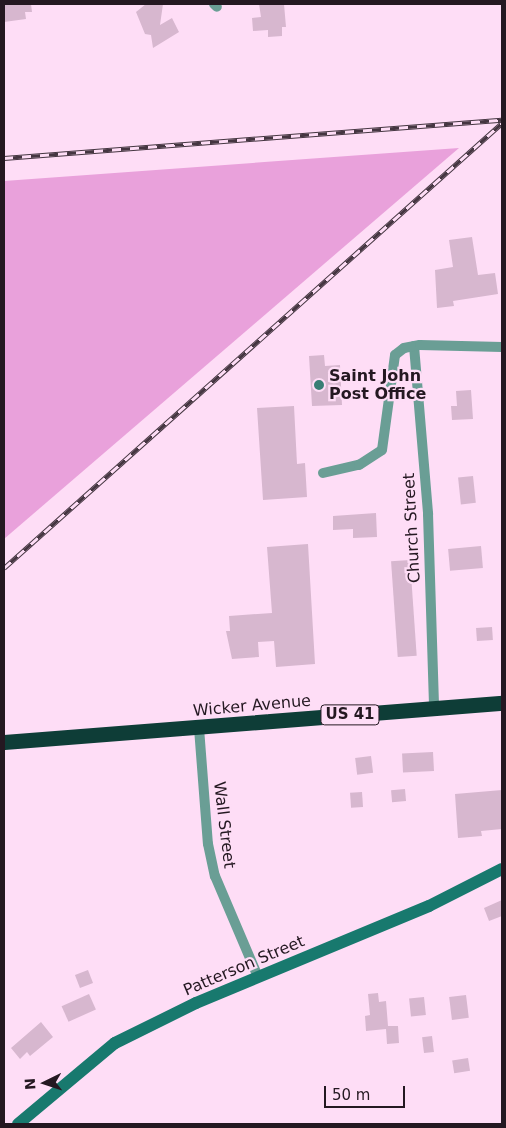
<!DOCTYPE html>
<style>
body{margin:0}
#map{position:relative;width:506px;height:1128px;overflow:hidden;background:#feddf6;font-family:"DejaVu Sans",sans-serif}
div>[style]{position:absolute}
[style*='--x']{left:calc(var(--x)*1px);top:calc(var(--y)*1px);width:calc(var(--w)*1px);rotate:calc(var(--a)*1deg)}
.green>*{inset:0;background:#e9a1db}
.building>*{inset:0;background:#d7b7cf;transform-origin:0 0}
.street>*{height:10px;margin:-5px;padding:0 5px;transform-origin:5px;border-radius:5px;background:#6a9e95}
.secondary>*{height:12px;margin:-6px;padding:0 6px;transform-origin:6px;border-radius:6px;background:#18796e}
.highway>*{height:15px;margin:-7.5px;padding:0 7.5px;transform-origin:7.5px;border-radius:7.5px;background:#0e3d37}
.rail>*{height:5px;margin-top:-2.5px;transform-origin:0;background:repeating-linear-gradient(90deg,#feddf6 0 9px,#453641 0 18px);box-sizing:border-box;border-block:1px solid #453641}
.dots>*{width:14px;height:14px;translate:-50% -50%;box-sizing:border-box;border:2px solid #feddf6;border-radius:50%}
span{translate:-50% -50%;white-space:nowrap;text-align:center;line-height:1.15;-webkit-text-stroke:4.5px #feddf6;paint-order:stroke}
.shield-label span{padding:1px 4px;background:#feddf6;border:1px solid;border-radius:4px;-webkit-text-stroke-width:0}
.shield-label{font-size:15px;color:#241821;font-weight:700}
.poi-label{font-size:16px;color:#241821;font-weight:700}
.left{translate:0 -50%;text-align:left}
.street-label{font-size:16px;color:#241821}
.frame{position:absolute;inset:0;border:5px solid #241821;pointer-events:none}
.north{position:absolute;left:20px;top:1058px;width:50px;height:50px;-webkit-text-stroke:4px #feddf6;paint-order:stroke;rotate:266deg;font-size:14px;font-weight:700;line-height:20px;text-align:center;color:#241821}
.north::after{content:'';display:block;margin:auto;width:18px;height:22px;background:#241821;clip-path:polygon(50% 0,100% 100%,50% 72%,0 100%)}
.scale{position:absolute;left:324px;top:1086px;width:81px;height:22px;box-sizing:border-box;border:2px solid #241821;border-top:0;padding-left:6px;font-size:15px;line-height:18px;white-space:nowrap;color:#241821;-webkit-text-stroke:4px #feddf6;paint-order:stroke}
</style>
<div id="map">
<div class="green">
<div style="clip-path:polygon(459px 148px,4px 539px,4px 181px)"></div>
</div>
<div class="building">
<div style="clip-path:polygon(4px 4px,31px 4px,32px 12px,25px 12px,26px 19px,4px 22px)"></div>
<div style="clip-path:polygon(146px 4px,163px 4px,160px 25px,172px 18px,179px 32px,153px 48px,151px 35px,145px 34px,136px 12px)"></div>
<div style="clip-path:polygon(259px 4px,284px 4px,286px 27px,282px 27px,282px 36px,268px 37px,268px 30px,253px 31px,252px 18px,261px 17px)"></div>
<div style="clip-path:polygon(472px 237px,478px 275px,495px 273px,498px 294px,453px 301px,454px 306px,437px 308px,435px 270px,453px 267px,449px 240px)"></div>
<div style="clip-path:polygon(324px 355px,325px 366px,340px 365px,342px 405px,312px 406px,309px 356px)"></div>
<div style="clip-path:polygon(471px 390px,473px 419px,452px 420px,451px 406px,457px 406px,456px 391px)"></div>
<div style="clip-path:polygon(294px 406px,297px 464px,305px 463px,307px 497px,263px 500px,257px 408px)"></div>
<div style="left:473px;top:476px;width:27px;height:15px;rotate:84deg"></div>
<div style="clip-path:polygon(376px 513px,377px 537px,353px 538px,353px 529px,333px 530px,333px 516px)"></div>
<div style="clip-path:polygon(308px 544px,315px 664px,276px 667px,274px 641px,258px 642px,259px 657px,232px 659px,226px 631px,230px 631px,229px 616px,272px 613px,267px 547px)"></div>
<div style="left:481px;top:546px;width:22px;height:33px;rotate:85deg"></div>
<div style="left:410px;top:560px;width:96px;height:19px;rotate:86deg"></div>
<div style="left:492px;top:627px;width:13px;height:16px;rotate:86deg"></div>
<div style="left:433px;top:752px;width:19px;height:31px;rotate:87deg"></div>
<div style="left:371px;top:756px;width:17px;height:16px;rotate:83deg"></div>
<div style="left:405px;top:789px;width:12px;height:14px;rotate:85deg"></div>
<div style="clip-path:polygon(502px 790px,502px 829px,481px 831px,482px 836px,458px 838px,455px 794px)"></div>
<div style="left:362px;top:792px;width:15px;height:12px;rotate:86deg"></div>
<div style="clip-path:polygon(502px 900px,502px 916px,489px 921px,484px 908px)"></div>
<div style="left:88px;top:970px;width:14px;height:14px;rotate:69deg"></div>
<div style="clip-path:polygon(378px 993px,379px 1002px,386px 1001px,388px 1026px,398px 1026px,399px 1043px,387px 1044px,386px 1029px,366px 1031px,365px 1016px,370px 1015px,368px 994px)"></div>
<div style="left:89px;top:994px;width:17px;height:30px;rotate:66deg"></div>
<div style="left:466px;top:995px;width:23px;height:17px;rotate:83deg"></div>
<div style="left:424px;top:997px;width:18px;height:15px;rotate:84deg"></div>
<div style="clip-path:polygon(41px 1022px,53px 1037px,30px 1056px,27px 1052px,20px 1059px,11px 1048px)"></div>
<div style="left:432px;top:1036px;width:16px;height:10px;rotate:83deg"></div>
<div style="left:468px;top:1058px;width:13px;height:16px;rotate:81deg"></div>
</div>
<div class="street">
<div style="--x:214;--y:4;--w:4;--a:45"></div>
<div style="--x:414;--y:346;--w:169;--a:85.2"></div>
<div style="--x:428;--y:514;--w:195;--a:88.2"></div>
<div style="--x:323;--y:473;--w:37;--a:-13"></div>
<div style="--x:359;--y:465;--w:27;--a:-33"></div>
<div style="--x:382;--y:450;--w:96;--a:-82.2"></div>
<div style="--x:395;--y:355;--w:11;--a:-38"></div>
<div style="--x:404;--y:348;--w:16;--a:-11"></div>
<div style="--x:420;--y:345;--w:82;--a:1.4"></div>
<div style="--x:199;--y:728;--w:116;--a:85.6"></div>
<div style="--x:208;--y:844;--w:33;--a:78"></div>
<div style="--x:215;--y:876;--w:110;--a:66.9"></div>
</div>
<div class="secondary">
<div style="--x:18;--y:1124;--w:126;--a:-39.9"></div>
<div style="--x:115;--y:1043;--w:90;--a:-26.3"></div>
<div style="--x:196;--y:1003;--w:252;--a:-22.6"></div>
<div style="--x:429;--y:906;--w:82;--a:-26.9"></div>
</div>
<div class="highway">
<div style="--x:4;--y:742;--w:500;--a:-4.5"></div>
</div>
<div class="rail">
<div style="--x:4;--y:158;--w:499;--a:-4.4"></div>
<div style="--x:4;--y:568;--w:668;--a:-41.78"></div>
</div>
<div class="dots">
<div style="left:319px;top:385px;background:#387e74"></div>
</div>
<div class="shield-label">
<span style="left:350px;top:715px">US 41</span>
</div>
<div class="poi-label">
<span class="left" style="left:329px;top:385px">Saint John<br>Post Office</span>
</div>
<div class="street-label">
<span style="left:412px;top:528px;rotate:-93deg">Church Street</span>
<span style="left:252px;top:706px;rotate:-5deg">Wicker Avenue</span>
<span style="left:224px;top:825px;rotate:83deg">Wall Street</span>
<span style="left:244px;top:966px;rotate:-23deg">Patterson Street</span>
</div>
<div class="frame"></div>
<div class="north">N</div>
<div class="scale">50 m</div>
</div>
